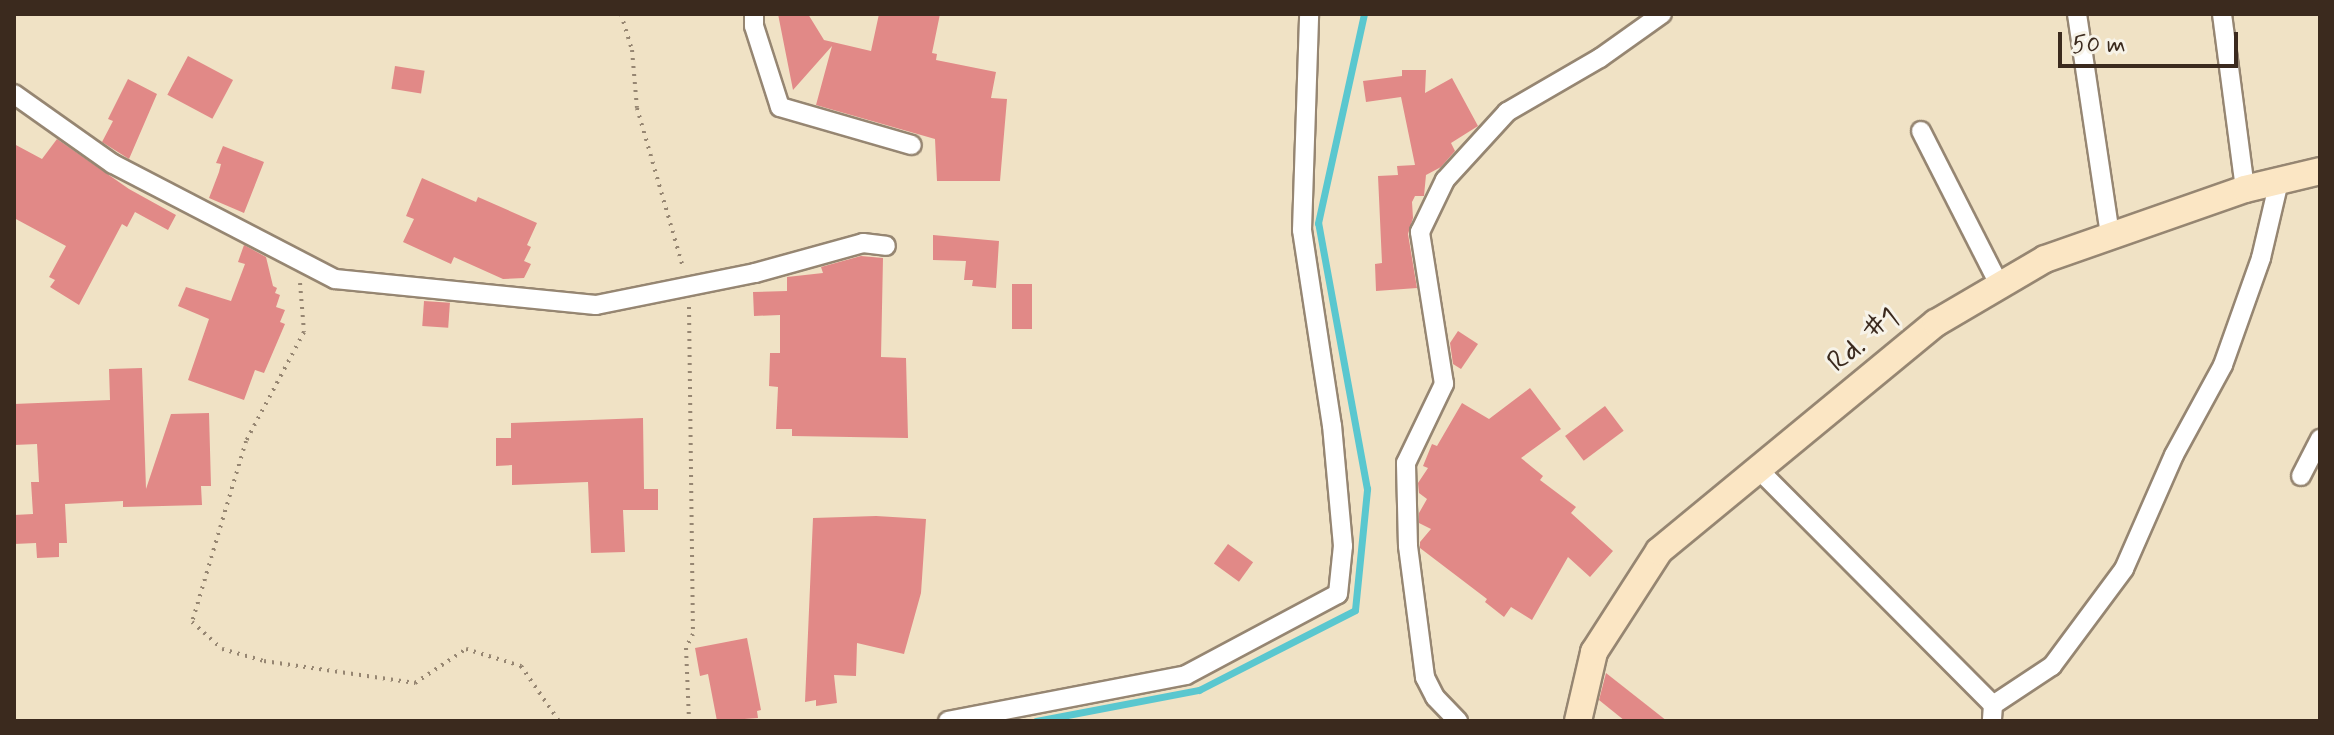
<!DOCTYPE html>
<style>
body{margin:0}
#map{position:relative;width:2334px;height:735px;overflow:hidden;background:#f0e2c5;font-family:Mynerve,sans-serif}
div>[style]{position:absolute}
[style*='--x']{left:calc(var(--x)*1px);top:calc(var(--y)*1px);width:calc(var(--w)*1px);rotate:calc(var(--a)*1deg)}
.stream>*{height:7px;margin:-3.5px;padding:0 3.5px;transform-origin:3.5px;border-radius:3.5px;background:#5ac7cf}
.building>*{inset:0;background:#e18987;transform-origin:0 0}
.path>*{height:4px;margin-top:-2px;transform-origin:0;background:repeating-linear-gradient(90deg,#968672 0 2px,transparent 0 8px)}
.roads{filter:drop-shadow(2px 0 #968672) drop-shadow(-2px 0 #968672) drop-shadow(0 2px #968672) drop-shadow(0 -2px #968672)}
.street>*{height:18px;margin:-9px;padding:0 9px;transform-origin:9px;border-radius:9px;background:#fff}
.secondary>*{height:26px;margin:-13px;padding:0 13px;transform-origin:13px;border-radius:13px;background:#fbe6c4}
span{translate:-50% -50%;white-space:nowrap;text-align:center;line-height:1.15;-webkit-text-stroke:6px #f7f3e8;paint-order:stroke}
.street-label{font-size:30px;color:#3b2a1e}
.frame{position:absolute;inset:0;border:16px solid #3b2a1e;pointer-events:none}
.scale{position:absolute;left:2058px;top:32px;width:180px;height:36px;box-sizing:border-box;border:4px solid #3b2a1e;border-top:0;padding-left:10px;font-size:24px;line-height:28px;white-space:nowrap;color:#3b2a1e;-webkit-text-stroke:6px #f7f3e8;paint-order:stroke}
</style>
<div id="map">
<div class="stream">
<div style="--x:1036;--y:721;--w:166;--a:-10.8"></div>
<div style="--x:1199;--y:690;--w:175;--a:-27.1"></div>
<div style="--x:1355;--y:610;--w:122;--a:-84.3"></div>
<div style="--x:1367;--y:489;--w:270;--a:-100.4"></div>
<div style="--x:1318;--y:223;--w:214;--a:-77.6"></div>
</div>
<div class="building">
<div style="clip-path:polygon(778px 14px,808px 14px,824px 40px,871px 51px,879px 14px,940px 14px,932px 53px,937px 54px,936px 60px,996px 72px,991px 98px,1007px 99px,1000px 181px,937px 181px,935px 139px,816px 105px,832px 46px,793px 90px)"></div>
<div style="left:188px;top:56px;width:51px;height:44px;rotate:28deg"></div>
<div style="left:395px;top:66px;width:30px;height:23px;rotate:9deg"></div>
<div style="clip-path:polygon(1402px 70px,1426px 70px,1425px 93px,1452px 78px,1478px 126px,1451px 143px,1455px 151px,1441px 167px,1426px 175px,1424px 196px,1415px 196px,1412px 202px,1413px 218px,1408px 234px,1417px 288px,1376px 291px,1375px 264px,1382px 263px,1378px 176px,1398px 175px,1397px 166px,1415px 165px,1401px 97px,1366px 102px,1363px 81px,1402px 76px)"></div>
<div style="clip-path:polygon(128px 79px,157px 94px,129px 159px,102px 142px,113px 121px,108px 119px)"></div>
<div style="clip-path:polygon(57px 139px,129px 189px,176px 215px,168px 230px,135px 212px,127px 227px,122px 224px,79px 305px,50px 287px,55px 280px,49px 277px,66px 246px,14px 218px,14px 144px,42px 159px)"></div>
<div style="clip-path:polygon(223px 146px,264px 162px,244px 213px,209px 198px,219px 172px,221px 164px,216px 163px)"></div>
<div style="clip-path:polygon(422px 178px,476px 202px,478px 197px,537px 223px,527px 245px,531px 247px,524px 261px,531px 264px,524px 278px,503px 279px,454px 257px,451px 264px,403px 242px,414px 219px,406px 216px)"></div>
<div style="clip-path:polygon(933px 235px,999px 241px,996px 288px,972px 286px,973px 280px,964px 280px,966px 261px,933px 260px)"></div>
<div style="clip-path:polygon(244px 245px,266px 257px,273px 286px,277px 288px,275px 293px,280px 295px,276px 307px,285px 310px,280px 322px,285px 324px,264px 373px,255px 370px,244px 400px,188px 380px,209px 319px,178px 306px,186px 287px,231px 301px,245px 264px,238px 262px)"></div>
<div style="clip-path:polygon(861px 256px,883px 258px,881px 357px,906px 358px,908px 438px,792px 436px,792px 429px,776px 429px,778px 387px,769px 386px,770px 353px,780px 353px,780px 315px,754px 316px,753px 292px,787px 291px,787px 277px,823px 273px,821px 267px)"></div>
<div style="left:1012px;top:284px;width:20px;height:45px"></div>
<div style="left:424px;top:301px;width:26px;height:25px;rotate:4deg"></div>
<div style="clip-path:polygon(1458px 331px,1478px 344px,1461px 369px,1453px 364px,1450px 343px)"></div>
<div style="clip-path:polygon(142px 368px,146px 489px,171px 414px,209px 413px,211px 486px,201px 486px,202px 505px,123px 507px,123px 501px,65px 504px,67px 543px,59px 543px,59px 557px,37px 558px,36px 543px,14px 544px,14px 515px,33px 514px,31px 482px,39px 482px,37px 444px,14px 445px,14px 404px,110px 400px,109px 369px)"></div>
<div style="clip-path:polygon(1530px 388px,1561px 429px,1521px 458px,1543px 476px,1540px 480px,1576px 507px,1571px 513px,1613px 551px,1590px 577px,1568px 557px,1532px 620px,1511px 607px,1504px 617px,1485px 602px,1487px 599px,1420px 548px,1420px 542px,1431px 529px,1419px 523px,1419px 513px,1427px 499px,1419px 493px,1418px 483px,1428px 468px,1423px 466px,1432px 444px,1437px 446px,1462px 403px,1489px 419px)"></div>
<div style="left:1605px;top:406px;width:31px;height:50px;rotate:53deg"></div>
<div style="clip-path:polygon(643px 418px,644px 489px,658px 489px,658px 510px,623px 510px,625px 552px,591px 553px,588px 482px,512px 485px,512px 465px,496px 466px,496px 438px,511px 438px,511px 423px)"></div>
<div style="clip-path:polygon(876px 516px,926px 519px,921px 593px,904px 654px,857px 643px,856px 676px,834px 675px,837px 703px,816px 706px,816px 700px,805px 702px,813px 518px)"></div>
<div style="left:1228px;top:544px;width:31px;height:24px;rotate:36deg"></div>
<div style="clip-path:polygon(747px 638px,761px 710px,757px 711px,758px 718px,717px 721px,708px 674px,700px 676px,695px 648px)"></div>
<div style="clip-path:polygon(1606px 673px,1667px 721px,1625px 721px,1599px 700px)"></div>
</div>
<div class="path">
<div style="--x:621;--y:14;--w:38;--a:73"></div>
<div style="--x:632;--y:50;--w:58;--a:85.1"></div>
<div style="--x:637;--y:108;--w:166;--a:73.9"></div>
<div style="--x:300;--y:283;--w:49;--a:85.3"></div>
<div style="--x:304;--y:332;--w:123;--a:118"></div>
<div style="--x:246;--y:441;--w:189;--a:106.6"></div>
<div style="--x:192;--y:622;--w:40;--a:42"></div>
<div style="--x:222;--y:649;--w:44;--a:15.9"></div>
<div style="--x:264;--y:661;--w:153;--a:8.3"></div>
<div style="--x:415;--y:683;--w:61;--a:-33.7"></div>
<div style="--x:466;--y:649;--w:58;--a:17.2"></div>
<div style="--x:521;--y:666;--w:67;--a:55.4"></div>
<div style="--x:689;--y:307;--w:327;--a:89.3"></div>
<div style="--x:693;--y:634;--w:16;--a:117"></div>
<div style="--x:686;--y:648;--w:73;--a:87.6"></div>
</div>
<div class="roads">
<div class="street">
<div style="--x:754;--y:14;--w:12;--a:90"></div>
<div style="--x:754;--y:26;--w:85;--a:72.2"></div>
<div style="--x:780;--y:107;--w:137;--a:16.1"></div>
<div style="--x:2077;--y:14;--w:223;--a:81.5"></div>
<div style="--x:2222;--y:14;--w:177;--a:82.5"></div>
<div style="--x:14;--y:94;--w:121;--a:35.3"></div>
<div style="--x:113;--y:164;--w:250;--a:27.4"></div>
<div style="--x:335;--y:279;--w:262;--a:5.7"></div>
<div style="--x:596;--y:305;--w:162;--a:-11.4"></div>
<div style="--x:755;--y:273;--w:112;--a:-15.5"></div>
<div style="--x:863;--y:243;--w:23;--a:7"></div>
<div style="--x:1921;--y:131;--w:174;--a:63"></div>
<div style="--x:1758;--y:469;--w:333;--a:45.1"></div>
<div style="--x:1993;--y:705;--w:16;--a:94"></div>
<div style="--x:2301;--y:476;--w:42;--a:-62.8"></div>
<div style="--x:1993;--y:705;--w:71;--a:-33.5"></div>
<div style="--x:2052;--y:666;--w:121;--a:-53.4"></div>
<div style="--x:2124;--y:569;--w:124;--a:-66.3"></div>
<div style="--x:2174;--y:455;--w:102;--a:-61.4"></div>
<div style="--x:2223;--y:365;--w:114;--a:-70.4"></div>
<div style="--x:2261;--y:258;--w:79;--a:-76.8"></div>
<div style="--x:948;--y:721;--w:242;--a:-10.9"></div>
<div style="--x:1186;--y:675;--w:172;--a:-28.1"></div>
<div style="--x:1338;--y:594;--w:48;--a:-84.1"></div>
<div style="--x:1343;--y:546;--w:121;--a:-95.2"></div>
<div style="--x:1332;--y:426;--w:198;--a:-98.7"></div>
<div style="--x:1302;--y:230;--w:216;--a:-88.1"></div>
<div style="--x:1458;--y:721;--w:33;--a:-134"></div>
<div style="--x:1435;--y:697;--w:22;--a:-117"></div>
<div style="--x:1425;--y:677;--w:132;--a:-97.4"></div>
<div style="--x:1408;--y:546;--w:83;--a:-91.4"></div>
<div style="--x:1406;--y:463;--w:88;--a:-64.3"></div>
<div style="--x:1444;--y:384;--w:154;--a:-99"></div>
<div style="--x:1420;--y:232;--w:58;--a:-64.3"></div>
<div style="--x:1445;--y:180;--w:92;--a:-47.6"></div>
<div style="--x:1507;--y:112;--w:108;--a:-30.1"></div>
<div style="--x:1600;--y:58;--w:76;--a:-35.4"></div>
</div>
<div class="secondary">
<div style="--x:1578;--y:721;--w:71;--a:-76.9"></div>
<div style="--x:1594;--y:652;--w:120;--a:-57.2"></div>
<div style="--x:1659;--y:551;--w:359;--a:-39.5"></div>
<div style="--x:1936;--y:323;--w:126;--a:-30.4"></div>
<div style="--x:2045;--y:259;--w:212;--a:-19.3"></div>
<div style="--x:2245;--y:189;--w:77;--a:-13.5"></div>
</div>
</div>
<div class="street-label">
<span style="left:1864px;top:341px;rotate:-39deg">Rd. #1</span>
</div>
<div class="frame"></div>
<div class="scale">50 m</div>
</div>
